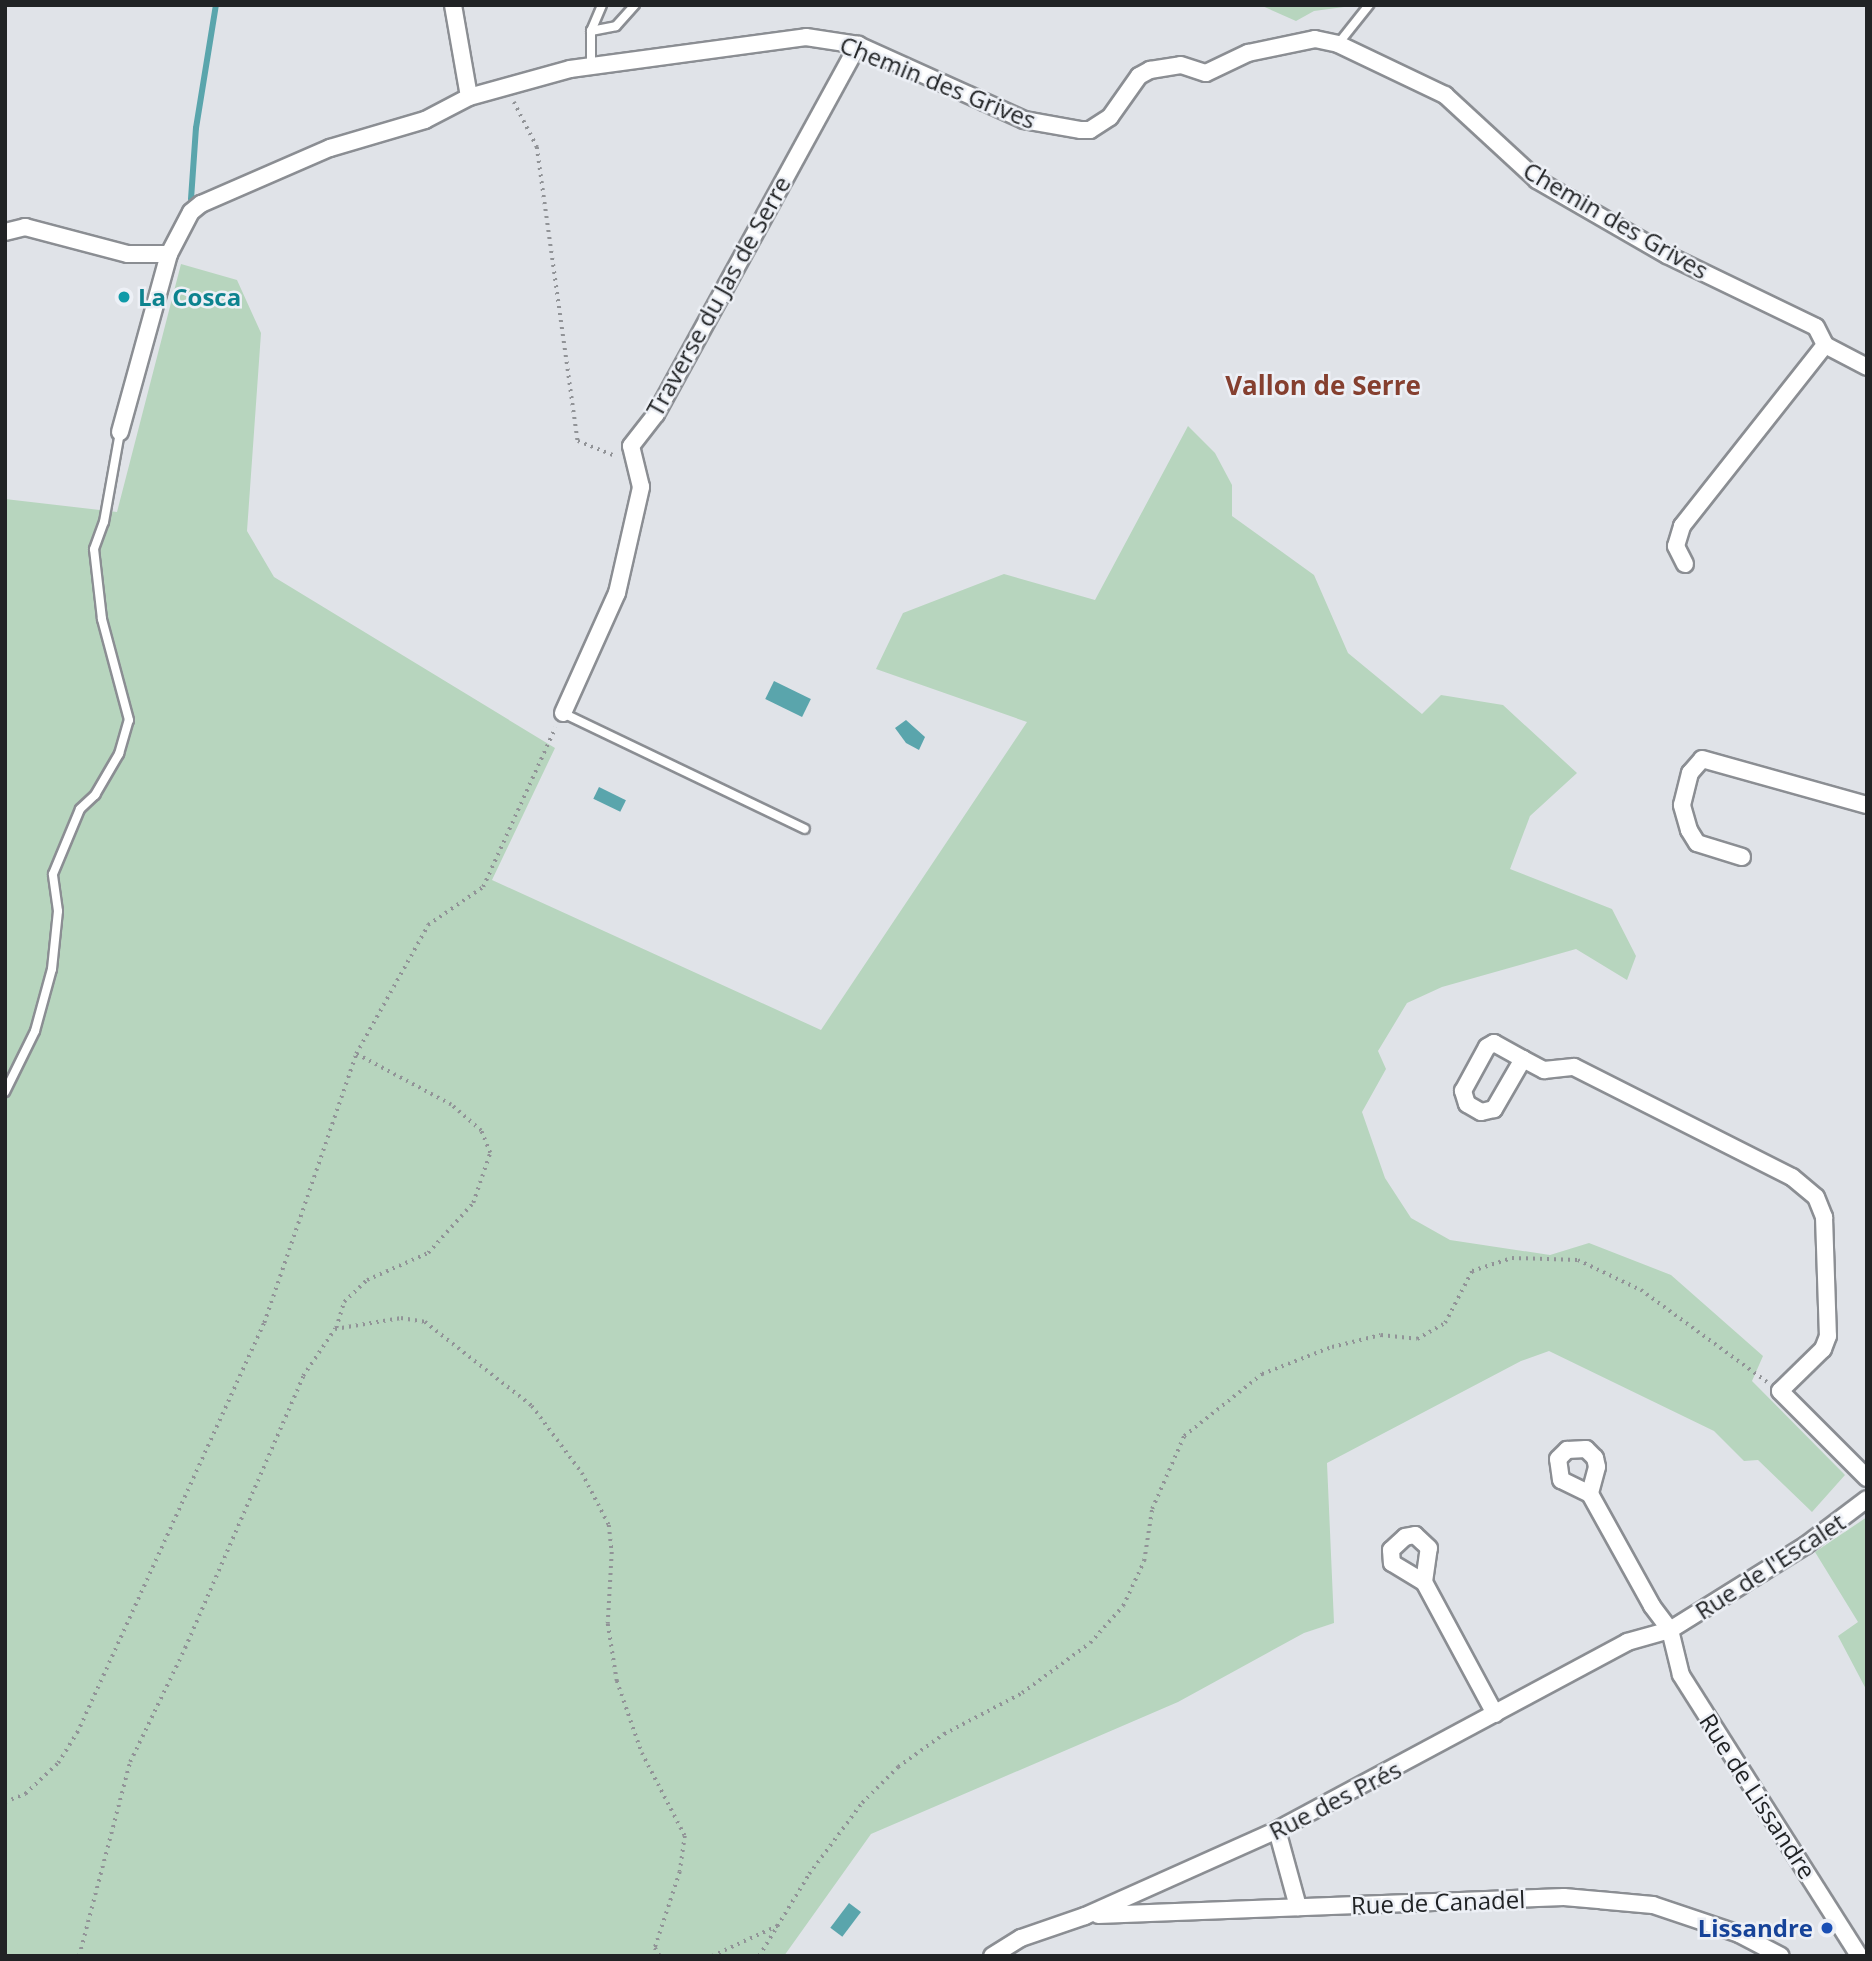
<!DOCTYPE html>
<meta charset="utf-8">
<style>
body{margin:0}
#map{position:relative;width:1872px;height:1961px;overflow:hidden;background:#e0e3e8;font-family:"Open Sans",sans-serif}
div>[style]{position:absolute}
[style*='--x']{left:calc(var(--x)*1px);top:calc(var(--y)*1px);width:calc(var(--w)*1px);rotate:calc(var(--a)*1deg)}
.green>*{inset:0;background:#b7d5be}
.water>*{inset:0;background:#5aa5ac;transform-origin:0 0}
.stream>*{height:6px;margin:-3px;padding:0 3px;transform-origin:3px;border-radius:3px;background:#5aa5ac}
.path>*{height:3.5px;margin-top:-1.75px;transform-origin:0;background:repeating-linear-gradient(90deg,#919397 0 2px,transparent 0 7px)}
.roads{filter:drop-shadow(2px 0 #8b8e93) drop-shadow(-2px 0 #8b8e93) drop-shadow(0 2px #8b8e93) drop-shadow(0 -2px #8b8e93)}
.lane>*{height:8px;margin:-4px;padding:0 4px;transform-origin:4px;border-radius:4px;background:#fff}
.street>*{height:16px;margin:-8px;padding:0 8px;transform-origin:8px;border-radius:8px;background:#fff}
.dots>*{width:19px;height:19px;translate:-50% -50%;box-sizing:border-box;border:4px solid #edf0f6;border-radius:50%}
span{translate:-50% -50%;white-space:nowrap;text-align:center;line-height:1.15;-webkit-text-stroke:5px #edf0f6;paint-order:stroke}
.street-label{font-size:24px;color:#212325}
.culture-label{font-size:24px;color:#0d838f;font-weight:700}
.left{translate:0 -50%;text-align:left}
.transit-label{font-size:24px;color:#164399;font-weight:700}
.right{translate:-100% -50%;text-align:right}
.neighbourhood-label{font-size:26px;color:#853f2f;font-weight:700}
.frame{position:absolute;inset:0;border:7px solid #212325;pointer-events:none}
</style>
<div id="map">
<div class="green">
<div style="clip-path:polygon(1260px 5px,1359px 5px,1314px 11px,1296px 21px)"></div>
<div style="clip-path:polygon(181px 264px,237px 280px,261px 333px,247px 531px,274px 577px,555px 748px,492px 880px,821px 1030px,1027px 722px,876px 669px,903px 613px,1004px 574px,1095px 600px,1188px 426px,1215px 453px,1232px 485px,1232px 516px,1314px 575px,1348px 653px,1422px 714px,1441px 695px,1503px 705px,1577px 773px,1530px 816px,1510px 869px,1612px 909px,1636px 956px,1627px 980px,1576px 949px,1442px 987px,1407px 1003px,1378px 1051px,1386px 1069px,1362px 1112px,1385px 1178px,1411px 1218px,1450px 1240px,1550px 1255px,1589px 1243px,1671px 1275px,1763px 1356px,1752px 1381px,1845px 1475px,1812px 1512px,1758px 1460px,1744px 1461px,1714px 1431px,1549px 1351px,1521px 1361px,1327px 1463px,1334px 1623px,1304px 1633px,1178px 1702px,871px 1834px,784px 1956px,5px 1956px,5px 499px,117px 512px)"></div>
<div style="clip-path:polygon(1867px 1517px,1867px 1691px,1838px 1636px,1858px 1622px,1815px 1552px)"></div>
</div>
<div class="water">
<div style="left:774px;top:681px;width:41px;height:20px;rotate:26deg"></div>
<div style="clip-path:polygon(906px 720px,925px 737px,919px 750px,906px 743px,895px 728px)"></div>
<div style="left:599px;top:787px;width:30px;height:13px;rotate:26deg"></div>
<div style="left:849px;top:1903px;width:15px;height:31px;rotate:37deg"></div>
</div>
<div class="stream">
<div style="--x:191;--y:199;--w:71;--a:-86"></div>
<div style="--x:196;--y:128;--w:125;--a:-80.8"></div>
</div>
<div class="path">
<div style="--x:514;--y:102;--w:51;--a:62.9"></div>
<div style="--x:537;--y:147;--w:297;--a:82.1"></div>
<div style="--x:578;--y:441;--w:40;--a:22"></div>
<div style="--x:336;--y:1328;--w:27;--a:-73"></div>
<div style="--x:344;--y:1302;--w:32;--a:-44"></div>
<div style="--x:367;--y:1280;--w:67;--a:-23.9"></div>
<div style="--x:428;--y:1253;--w:67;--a:-48"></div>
<div style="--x:473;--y:1203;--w:53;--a:-71.2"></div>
<div style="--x:490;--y:1153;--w:24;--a:-112"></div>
<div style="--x:481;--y:1131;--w:40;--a:-139"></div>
<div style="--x:451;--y:1105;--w:108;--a:-151.8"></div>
<div style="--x:5;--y:1802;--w:22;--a:-22"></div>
<div style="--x:25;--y:1794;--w:45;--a:-43.2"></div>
<div style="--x:58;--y:1763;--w:36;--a:-58"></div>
<div style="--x:77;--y:1733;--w:451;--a:-65.5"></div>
<div style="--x:264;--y:1323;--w:284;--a:-71.1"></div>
<div style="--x:356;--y:1054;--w:148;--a:-60.8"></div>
<div style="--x:428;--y:925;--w:67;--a:-34.6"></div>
<div style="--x:483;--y:887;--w:175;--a:-65.6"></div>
<div style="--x:79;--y:1956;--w:201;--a:-75.3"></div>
<div style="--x:130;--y:1762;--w:127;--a:-64.2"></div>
<div style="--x:185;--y:1648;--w:296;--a:-66.5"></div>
<div style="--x:303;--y:1376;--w:57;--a:-55.8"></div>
<div style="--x:335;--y:1329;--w:67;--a:-9.5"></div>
<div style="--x:401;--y:1318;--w:24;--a:9"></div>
<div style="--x:425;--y:1322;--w:136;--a:38.1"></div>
<div style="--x:532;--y:1406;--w:84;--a:53.3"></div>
<div style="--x:582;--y:1473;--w:59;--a:62.6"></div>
<div style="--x:609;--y:1525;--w:27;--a:84"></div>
<div style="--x:612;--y:1552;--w:72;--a:93.2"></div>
<div style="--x:608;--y:1624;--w:58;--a:81"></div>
<div style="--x:617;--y:1681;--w:76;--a:70.9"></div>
<div style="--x:642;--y:1753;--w:93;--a:62.6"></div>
<div style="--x:685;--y:1836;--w:36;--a:98"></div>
<div style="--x:680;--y:1872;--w:80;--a:108.2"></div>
<div style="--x:655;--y:1948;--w:9;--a:58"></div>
<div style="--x:712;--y:1956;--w:72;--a:-24.8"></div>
<div style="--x:759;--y:1956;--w:96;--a:-58.6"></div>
<div style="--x:809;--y:1874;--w:89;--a:-53.3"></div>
<div style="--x:862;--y:1803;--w:51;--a:-45"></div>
<div style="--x:898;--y:1767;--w:57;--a:-35.7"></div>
<div style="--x:944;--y:1734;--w:88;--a:-27.7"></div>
<div style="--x:1022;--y:1693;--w:84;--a:-36.3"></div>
<div style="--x:1090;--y:1643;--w:50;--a:-48.3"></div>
<div style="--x:1123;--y:1606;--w:50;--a:-65"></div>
<div style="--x:1144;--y:1561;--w:53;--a:-81.3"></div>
<div style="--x:1152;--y:1509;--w:80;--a:-66.3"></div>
<div style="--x:1184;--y:1436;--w:100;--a:-38.5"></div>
<div style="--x:1262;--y:1374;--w:75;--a:-21.1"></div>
<div style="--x:1332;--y:1347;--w:50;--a:-13.8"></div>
<div style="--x:1381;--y:1335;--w:36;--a:6"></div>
<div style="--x:1417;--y:1339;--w:32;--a:-30"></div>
<div style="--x:1445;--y:1323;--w:59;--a:-62.6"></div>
<div style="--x:1472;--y:1271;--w:42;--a:-18"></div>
<div style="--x:1512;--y:1258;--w:66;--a:1.7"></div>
<div style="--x:1578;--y:1260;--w:70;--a:25.5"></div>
<div style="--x:1641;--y:1290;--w:156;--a:36.1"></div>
</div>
<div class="roads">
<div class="lane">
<div style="--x:591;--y:31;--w:25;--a:-11"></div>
<div style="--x:616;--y:26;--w:28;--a:-48"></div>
<div style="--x:1338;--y:44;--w:50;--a:-51.5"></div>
<div style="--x:591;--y:65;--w:34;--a:-90"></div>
<div style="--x:591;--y:31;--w:28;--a:-67"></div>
<div style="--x:563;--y:713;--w:268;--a:25.6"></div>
<div style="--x:5;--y:1092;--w:68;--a:-63.8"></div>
<div style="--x:35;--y:1031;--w:64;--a:-74.7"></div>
<div style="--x:52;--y:969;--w:58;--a:-84.1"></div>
<div style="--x:58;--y:911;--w:37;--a:-98"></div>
<div style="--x:53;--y:874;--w:70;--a:-67.4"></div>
<div style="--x:80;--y:809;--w:21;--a:-43"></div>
<div style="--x:95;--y:795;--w:48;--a:-59.7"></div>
<div style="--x:119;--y:754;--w:35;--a:-74"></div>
<div style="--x:129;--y:720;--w:105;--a:-105"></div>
<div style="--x:102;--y:619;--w:70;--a:-96.5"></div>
<div style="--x:94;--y:549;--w:29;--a:-70"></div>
<div style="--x:104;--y:522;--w:91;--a:-79.9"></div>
</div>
<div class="street">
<div style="--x:453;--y:5;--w:93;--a:80.1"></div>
<div style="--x:5;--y:232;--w:21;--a:-14"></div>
<div style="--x:25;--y:227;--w:106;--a:14.7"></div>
<div style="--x:128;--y:254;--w:41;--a:0"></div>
<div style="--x:120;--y:432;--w:185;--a:-74.6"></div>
<div style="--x:169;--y:254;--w:47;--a:-62.4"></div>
<div style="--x:191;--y:212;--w:13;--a:-39"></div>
<div style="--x:201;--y:204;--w:141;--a:-23.5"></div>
<div style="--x:330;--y:148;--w:99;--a:-16.4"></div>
<div style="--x:425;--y:120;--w:50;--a:-27.6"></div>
<div style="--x:469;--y:97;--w:105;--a:-15.5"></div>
<div style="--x:570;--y:69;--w:238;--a:-7.7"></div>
<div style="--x:806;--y:37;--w:53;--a:8.7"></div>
<div style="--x:858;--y:45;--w:182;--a:24.3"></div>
<div style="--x:1024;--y:120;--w:58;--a:10"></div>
<div style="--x:1081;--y:130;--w:9;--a:0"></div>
<div style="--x:1090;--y:130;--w:24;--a:-33"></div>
<div style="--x:1110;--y:117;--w:50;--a:-54.7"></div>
<div style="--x:1139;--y:76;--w:13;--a:-29"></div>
<div style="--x:1150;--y:70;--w:31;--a:-9"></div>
<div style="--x:1181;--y:65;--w:26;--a:18"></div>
<div style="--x:1206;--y:73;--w:47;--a:-25.5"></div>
<div style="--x:1248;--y:53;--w:68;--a:-11.8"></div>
<div style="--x:1315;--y:39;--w:24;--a:12"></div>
<div style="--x:1338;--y:44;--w:119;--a:25.5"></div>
<div style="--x:1445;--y:95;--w:125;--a:42.7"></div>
<div style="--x:1537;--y:180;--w:150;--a:30"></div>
<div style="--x:1667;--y:255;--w:165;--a:25.8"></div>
<div style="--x:1816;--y:327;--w:20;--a:63"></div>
<div style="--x:1825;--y:345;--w:47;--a:27.6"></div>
<div style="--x:1685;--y:564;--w:20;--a:-117"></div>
<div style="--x:1676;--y:546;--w:21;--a:-73"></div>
<div style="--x:1682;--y:526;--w:231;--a:-51.7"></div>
<div style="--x:563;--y:713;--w:132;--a:-65.8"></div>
<div style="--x:617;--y:593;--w:109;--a:-77.2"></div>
<div style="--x:641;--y:487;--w:42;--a:-103.7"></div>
<div style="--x:631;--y:446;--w:41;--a:-52"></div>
<div style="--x:656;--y:414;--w:421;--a:-61.3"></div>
<div style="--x:1742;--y:857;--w:47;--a:-162.7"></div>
<div style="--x:1697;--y:843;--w:15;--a:-122"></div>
<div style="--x:1689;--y:830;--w:26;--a:-106"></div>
<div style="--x:1682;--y:805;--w:33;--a:-76"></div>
<div style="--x:1690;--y:773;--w:18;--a:-49"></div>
<div style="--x:1702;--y:759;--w:171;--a:15.6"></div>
<div style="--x:1523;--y:1059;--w:58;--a:120.1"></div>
<div style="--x:1494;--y:1109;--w:13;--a:167"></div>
<div style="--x:1481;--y:1112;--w:16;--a:-150"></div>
<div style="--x:1467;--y:1104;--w:14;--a:-107"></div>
<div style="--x:1463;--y:1091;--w:50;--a:-61.4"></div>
<div style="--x:1487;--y:1047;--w:8;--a:-30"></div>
<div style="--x:1494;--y:1043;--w:33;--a:29"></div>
<div style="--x:1523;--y:1059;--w:24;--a:28"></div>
<div style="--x:1544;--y:1070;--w:30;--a:-6"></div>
<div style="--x:1574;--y:1067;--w:244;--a:26.8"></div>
<div style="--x:1792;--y:1177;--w:31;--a:40"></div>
<div style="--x:1816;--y:1197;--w:22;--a:68"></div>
<div style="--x:1824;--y:1217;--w:119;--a:88.1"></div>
<div style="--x:1828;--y:1336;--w:14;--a:111"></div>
<div style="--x:1823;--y:1349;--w:60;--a:135.7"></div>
<div style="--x:1780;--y:1391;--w:123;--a:45"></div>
<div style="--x:1590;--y:1494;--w:32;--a:-154"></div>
<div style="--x:1561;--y:1480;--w:21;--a:-98"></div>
<div style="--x:1558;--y:1459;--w:13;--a:-45"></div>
<div style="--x:1567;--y:1450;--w:19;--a:-3"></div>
<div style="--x:1586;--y:1449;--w:13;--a:45"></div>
<div style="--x:1595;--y:1458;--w:9;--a:77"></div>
<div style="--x:1597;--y:1467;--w:28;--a:105"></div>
<div style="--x:1590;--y:1494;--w:128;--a:61"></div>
<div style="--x:1652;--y:1606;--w:30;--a:53"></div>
<div style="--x:1670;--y:1630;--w:46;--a:76.3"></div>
<div style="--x:1681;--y:1675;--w:333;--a:57.6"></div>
<div style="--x:1424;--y:1582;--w:34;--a:-82"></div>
<div style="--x:1429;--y:1548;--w:19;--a:-137"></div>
<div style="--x:1415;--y:1535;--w:10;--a:169"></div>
<div style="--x:1405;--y:1537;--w:19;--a:137"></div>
<div style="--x:1391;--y:1550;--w:13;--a:86"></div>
<div style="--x:1392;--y:1563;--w:37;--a:31"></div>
<div style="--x:1424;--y:1582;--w:150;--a:61.7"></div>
<div style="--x:1277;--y:1830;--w:80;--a:74.7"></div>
<div style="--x:1098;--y:1915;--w:466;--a:-2.2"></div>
<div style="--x:1564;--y:1897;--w:89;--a:5.1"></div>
<div style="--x:1653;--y:1905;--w:91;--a:18.6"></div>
<div style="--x:1739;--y:1934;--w:47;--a:27.6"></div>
<div style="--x:992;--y:1956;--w:34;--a:-32"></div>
<div style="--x:1021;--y:1938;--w:68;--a:-19"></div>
<div style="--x:1085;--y:1916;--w:210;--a:-24.1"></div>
<div style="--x:1277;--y:1830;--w:397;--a:-28.2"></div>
<div style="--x:1627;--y:1642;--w:45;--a:-15.6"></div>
<div style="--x:1670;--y:1630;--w:160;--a:-32"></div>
<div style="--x:1806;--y:1545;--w:76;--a:-37"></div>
</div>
</div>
<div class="dots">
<div style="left:124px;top:297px;background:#0f9aa8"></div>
<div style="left:1827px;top:1928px;background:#1a4fb4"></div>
</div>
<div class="street-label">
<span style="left:938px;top:82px;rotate:22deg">Chemin des Grives</span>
<span style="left:1616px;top:220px;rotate:30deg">Chemin des Grives</span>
<span style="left:718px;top:296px;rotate:-61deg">Traverse du Jas de Serre</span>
<span style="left:1770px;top:1566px;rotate:-33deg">Rue de l'Escalet</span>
<span style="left:1758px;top:1796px;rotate:57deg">Rue de Lissandre</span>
<span style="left:1335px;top:1800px;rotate:-27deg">Rue des Prés</span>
<span style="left:1438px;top:1902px;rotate:-2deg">Rue de Canadel</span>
</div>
<div class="culture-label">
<span class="left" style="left:138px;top:297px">La Cosca</span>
</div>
<div class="transit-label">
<span class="right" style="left:1813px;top:1928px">Lissandre</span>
</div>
<div class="neighbourhood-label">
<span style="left:1323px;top:386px">Vallon de Serre</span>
</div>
<div class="frame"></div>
</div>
